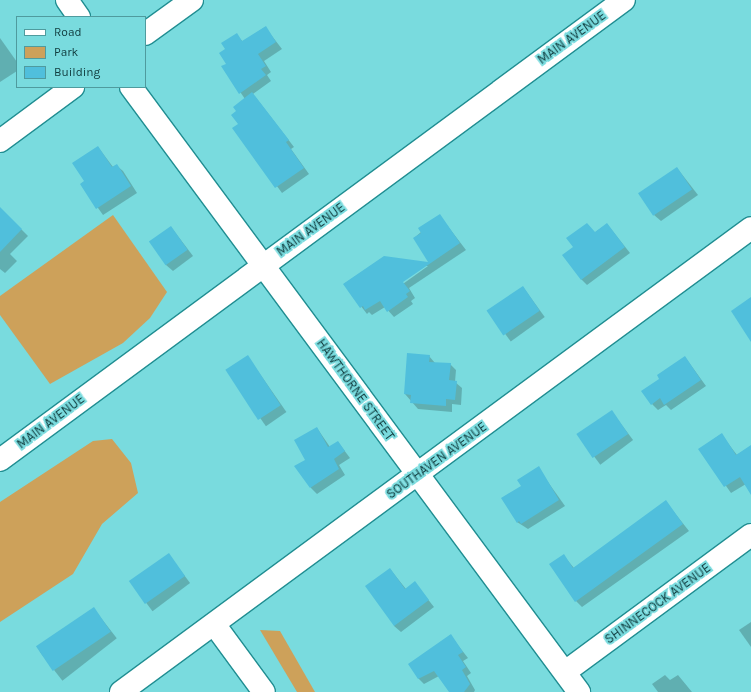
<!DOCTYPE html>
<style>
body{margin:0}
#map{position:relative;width:751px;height:692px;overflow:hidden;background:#79dbde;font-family:Karla,sans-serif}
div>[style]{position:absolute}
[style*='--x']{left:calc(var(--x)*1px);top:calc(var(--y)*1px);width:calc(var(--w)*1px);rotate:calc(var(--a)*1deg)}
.green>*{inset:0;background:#cda15a}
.shadow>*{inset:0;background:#0003;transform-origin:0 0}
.building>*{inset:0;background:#50bfdc;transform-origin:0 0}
.roads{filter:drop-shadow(1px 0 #218e92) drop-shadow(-1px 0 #218e92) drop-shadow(0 1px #218e92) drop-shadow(0 -1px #218e92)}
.minor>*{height:22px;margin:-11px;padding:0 11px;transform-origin:11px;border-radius:11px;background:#fff}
span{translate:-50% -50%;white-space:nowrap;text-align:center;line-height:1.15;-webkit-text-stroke:4px #79dbde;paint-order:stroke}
.street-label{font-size:13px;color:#103b3d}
.legend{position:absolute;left:16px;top:16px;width:130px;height:72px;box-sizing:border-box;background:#79dbde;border:1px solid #4f9b9e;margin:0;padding:5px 7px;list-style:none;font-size:12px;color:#103b3d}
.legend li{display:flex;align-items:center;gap:8px;height:20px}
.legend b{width:20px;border:1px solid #4f9b9e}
</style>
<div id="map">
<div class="green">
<div style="clip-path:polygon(113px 215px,167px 292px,150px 318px,123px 343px,50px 384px,0 315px,0 296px)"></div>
<div style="clip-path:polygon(112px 439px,131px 463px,138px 493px,102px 524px,73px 574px,0 622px,0 502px,93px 441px)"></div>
<div style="clip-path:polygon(260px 630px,280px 631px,315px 692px,297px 692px)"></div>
</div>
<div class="shadow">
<div style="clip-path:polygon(265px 27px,282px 49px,264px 61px,271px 72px,267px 75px,271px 81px,253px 94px,294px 147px,291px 149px,309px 174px,282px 193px,234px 128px,239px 124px,238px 111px,245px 99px,223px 67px,227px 64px,227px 49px,236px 34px,243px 42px)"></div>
<div style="clip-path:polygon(0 38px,17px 62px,17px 71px,0 82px)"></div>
<div style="clip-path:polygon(98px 147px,113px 167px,116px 165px,123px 171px,137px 193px,103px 215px,81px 184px,85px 181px)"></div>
<div style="clip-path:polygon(677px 168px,698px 195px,661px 221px,654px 215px)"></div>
<div style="clip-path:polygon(4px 212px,28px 236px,10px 254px,17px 261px,5px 273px,0 269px,0 216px)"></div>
<div style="clip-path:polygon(evenodd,440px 216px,466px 250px,409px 288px,415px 298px,411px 301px,413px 304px,394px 317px,385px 307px,372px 315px,369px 312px,367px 314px,344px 284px,384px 257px,430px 263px,414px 238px,440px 216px,424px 266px,428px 266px,400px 286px,398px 284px,424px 266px)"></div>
<div style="clip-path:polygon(607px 224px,630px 253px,587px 285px,581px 279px,574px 247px)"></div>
<div style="clip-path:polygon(171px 227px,193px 256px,173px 271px,166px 265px)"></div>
<div style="left:523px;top:287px;width:37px;height:42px;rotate:54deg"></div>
<div style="clip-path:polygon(429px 356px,435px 363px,450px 364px,456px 370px,455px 382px,462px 388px,461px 405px,452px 404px,452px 412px,418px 409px,405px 394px)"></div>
<div style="left:248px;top:357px;width:67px;height:25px;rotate:55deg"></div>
<div style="clip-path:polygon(685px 357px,706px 386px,671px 410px,666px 405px,658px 410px,652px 404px,661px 379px)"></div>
<div style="left:612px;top:412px;width:35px;height:41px;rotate:53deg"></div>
<div style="clip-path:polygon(317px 428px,330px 447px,338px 442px,350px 458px,339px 465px,345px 475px,317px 494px,311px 488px,306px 460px)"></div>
<div style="clip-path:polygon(721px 434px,737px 455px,751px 446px,751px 481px,731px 493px,700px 449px)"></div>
<div style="clip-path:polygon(538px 468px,565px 506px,528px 529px,517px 522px,522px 486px)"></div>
<div style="clip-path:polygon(666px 502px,689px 531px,582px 607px,576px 601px,564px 556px,574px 568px)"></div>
<div style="left:169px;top:555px;width:35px;height:47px;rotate:53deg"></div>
<div style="clip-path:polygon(390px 569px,406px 589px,415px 583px,434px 607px,401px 632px,394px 626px)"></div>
<div style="left:94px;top:609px;width:37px;height:69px;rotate:52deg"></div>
<div style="clip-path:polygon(751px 622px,751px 647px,739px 630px)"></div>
<div style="clip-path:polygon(450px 635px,468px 658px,463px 661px,471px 673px,467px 676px,475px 690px,474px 692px,450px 692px,439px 676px,424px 684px,418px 678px)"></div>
<div style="clip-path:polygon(665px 675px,670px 680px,678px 675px,692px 692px,658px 692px,652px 684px)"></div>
</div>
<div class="building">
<div style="clip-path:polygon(266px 26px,276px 42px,258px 54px,266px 66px,261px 69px,266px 75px,239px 94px,221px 66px,226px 64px,219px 53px,225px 49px,221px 43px,237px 33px,242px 41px)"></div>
<div style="clip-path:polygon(252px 92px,289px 140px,286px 142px,304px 168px,275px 188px,232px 128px,238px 124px,231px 115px,236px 111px,233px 107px)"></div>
<div style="clip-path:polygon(98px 146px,112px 167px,117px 164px,131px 186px,96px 209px,80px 184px,84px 181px,72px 163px)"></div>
<div style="left:677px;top:167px;width:27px;height:47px;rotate:56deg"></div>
<div style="clip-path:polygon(0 207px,22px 229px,0 252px)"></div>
<div style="clip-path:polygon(440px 214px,460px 243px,403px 282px,410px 291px,406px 294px,408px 297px,387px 312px,380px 301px,365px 310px,363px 306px,360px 308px,343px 284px,384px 256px,428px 262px,413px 238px,421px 233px,418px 228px)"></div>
<div style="clip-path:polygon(587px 223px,595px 232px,607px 223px,625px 247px,581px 280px,562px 255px,573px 247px,566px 238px)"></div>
<div style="left:171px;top:226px;width:29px;height:27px;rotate:55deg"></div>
<div style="left:523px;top:286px;width:30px;height:44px;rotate:56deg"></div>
<div style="clip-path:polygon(751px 297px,751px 342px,731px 311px)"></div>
<div style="clip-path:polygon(407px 353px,430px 355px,429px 362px,451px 363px,449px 380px,457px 381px,455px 400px,446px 399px,446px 406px,410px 403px,411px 395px,404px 394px)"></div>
<div style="left:248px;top:355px;width:60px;height:27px;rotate:57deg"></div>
<div style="clip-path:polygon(685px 356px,701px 380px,664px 405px,660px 398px,651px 405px,641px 391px,659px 379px,657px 375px)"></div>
<div style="left:612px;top:410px;width:29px;height:43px;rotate:56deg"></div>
<div style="clip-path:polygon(317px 427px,328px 447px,338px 441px,345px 451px,334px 459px,339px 469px,310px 488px,294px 466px,305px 460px,294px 440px)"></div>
<div style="clip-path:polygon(722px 433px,736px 455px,751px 445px,751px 495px,740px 477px,724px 487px,698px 449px)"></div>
<div style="clip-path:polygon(539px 466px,559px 500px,521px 524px,519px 521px,517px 523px,501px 498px,521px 486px,517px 480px)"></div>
<div style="clip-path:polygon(666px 500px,683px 524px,575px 602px,549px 564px,564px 554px,573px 568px)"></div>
<div style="left:169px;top:553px;width:28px;height:49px;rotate:55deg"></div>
<div style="clip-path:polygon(390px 568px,405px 589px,415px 581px,429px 600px,394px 626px,365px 586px)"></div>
<div style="left:94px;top:607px;width:30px;height:70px;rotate:56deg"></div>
<div style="clip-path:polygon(451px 634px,463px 652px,458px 655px,466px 667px,462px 670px,470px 684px,464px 692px,449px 692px,434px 671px,418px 679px,408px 664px)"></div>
</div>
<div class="roads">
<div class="minor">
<div style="--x:67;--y:0;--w:21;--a:55"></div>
<div style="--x:145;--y:34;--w:58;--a:-35.9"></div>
<div style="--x:131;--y:87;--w:753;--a:53.48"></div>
<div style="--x:0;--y:141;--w:91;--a:-36.5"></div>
<div style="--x:0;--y:460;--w:775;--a:-36.4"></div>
<div style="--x:214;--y:624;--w:84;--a:53.7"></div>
<div style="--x:565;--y:672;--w:231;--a:-36.4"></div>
<div style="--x:121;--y:692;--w:782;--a:-36.37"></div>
</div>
</div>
<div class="street-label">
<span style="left:572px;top:38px;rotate:-36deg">MAIN AVENUE</span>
<span style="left:311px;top:230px;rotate:-36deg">MAIN AVENUE</span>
<span style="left:355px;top:390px;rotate:54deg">HAWTHORNE STREET</span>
<span style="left:51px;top:422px;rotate:-37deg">MAIN AVENUE</span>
<span style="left:437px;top:461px;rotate:-36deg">SOUTHAVEN AVENUE</span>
<span style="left:658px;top:604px;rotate:-36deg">SHINNECOCK AVENUE</span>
</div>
<ul class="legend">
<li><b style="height:5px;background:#fff"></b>Road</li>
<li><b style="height:11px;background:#cda15a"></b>Park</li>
<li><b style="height:11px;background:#50bfdc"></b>Building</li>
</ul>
</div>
